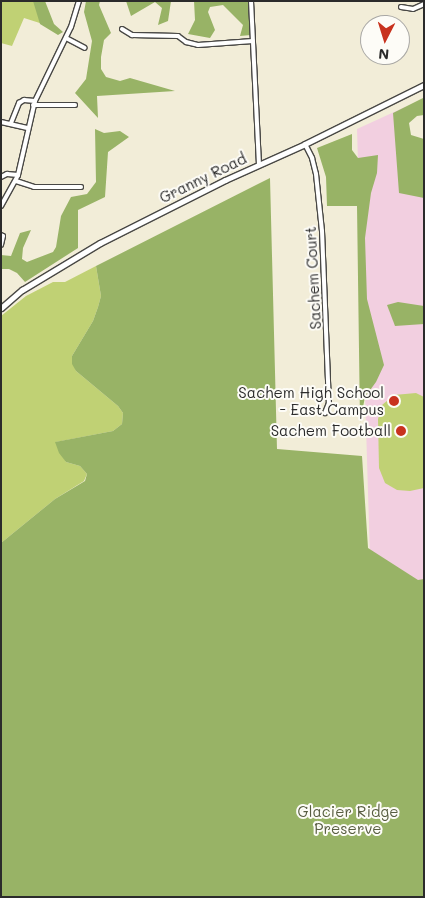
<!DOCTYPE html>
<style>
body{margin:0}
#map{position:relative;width:425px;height:898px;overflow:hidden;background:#f2edd8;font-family:Mali,sans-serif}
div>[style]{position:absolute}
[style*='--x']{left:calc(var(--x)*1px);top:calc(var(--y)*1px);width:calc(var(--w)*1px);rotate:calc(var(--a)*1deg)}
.built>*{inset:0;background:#f2cfe0}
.green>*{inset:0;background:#c0d174}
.forest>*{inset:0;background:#98b366}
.roads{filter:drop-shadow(1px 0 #494845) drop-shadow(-1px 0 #494845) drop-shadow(0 1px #494845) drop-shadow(0 -1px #494845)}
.minor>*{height:4px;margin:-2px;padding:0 2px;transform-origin:2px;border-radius:2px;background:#fff}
.tertiary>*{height:5px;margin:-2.5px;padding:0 2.5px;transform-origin:2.5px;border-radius:2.5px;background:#fff}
.dots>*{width:14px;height:14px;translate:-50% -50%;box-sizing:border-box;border:2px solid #fdfcf7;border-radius:50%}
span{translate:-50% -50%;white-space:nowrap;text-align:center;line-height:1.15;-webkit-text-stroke:4px #fdfcf7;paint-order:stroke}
.street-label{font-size:15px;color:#2b2b2b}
.poi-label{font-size:15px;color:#2b2b2b}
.right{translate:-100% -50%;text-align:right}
.park-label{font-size:15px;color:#585d41}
.frame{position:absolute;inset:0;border:2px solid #2b2b2b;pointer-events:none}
.north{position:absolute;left:360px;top:15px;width:50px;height:50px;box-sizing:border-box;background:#fdfcf7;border:1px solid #a9a8a5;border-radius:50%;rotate:185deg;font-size:14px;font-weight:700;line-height:20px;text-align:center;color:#2b2b2b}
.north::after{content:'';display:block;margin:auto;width:18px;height:22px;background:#c8321e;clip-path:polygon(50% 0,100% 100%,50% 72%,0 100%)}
</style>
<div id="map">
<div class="built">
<div style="clip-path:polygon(405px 107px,408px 179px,424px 173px,424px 626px,372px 624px,357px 129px)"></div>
</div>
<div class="green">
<div style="clip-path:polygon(1px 1px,42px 1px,46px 25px,24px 18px,12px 46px,1px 43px)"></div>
<div style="clip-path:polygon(96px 266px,101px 296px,98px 307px,93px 321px,72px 356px,76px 371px,118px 406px,123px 413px,122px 424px,113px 431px,56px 442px,66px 462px,80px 466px,87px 474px,84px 481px,55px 499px,1px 543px,1px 316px,26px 296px,53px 282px,65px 282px)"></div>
<div style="clip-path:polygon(416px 393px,424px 397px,424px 488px,410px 491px,397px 490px,385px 483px,379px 468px,378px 419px,382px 405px,394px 395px)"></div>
</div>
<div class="forest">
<div style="clip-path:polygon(33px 1px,45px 1px,54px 24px,63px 32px,58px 35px,40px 24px)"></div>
<div style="clip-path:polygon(86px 1px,100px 1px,99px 5px,111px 33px,104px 40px,101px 57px,101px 69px,106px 77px,120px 81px,130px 78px,175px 91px,97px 96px,98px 118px,75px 93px,86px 79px,92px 41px,84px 12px)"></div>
<div style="clip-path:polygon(126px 1px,171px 1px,168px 21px,158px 25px,162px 8px,155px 2px,131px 16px)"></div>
<div style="clip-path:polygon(194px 1px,248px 1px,251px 35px,240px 36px,243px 25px,223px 5px,210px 7px,208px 12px,215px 30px,210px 38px,188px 34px,195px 20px)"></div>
<div style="clip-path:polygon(423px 98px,424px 115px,417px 116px,409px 123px,411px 135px,424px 139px,424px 198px,399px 193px,393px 113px)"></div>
<div style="clip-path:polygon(95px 129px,104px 133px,120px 131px,129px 137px,108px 152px,105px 197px,78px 210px,78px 248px,25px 282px,17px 273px,9px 269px,1px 269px,1px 255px,11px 256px,20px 233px,31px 230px,23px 248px,22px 259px,27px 262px,53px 252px,56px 247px,61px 216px,71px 197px,87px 194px,96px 182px)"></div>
<div style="clip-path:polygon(352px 134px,352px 150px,358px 158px,378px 155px,377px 173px,371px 193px,365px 238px,367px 299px,384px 365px,376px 382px,365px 397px,360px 422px,357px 206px,327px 206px,326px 177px,317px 148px)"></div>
<div style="clip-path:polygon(270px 178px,277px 449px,362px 456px,368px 548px,418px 580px,424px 579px,424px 897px,1px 897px,1px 543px,55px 499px,85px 481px,87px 474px,80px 466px,66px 462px,59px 453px,55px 442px,113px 431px,122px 424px,123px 413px,118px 406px,76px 371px,72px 364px,72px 356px,93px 321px,98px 307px,101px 296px,96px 266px)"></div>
<div style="clip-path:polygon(398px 302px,424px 306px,424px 324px,395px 326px,387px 305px)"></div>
</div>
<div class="roads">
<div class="minor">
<div style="--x:251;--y:1;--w:164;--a:87.2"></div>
<div style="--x:401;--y:7;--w:12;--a:9"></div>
<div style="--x:413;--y:9;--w:12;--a:-24"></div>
<div style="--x:122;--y:29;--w:12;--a:31"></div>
<div style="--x:132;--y:35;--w:46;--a:1.2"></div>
<div style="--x:178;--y:36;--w:10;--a:37"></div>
<div style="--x:186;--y:42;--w:12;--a:14"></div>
<div style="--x:198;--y:45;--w:55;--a:-4.2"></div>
<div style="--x:66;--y:38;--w:21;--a:28"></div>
<div style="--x:33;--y:105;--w:42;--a:0"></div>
<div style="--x:1;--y:122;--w:27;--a:13"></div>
<div style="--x:11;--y:123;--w:22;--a:-68"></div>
<div style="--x:19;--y:103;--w:6;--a:-31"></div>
<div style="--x:24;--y:100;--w:11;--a:5"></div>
<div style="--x:305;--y:144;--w:16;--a:63"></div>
<div style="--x:312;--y:158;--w:16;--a:76"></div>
<div style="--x:316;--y:174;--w:57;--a:84"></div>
<div style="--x:322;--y:231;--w:172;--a:87.7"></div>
<div style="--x:329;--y:403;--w:11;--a:112"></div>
<div style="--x:1;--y:177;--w:7;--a:-27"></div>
<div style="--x:7;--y:174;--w:11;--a:5"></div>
<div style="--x:16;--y:181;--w:19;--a:18"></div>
<div style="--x:34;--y:187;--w:47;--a:0"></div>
<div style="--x:1;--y:206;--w:35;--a:-61"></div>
<div style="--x:18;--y:175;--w:76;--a:-77.1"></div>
<div style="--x:35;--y:101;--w:82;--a:-64.1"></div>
<div style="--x:71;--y:27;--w:27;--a:-73"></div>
<div style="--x:1;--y:235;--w:2;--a:27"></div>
<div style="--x:3;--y:236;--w:9;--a:103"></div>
</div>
<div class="tertiary">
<div style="--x:1;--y:308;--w:28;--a:-41"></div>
<div style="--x:22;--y:290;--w:91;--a:-31.1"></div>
<div style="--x:100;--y:243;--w:140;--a:-26.7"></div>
<div style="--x:225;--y:180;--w:88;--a:-24.2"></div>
<div style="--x:305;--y:144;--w:133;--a:-26.4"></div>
</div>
</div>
<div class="dots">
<div style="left:394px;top:401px;background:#c8321e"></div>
<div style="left:401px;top:431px;background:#c8321e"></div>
</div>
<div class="street-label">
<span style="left:203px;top:178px;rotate:-26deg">Granny Road</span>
<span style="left:313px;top:278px;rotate:-93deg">Sachem Court</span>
</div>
<div class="poi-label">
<span class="right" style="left:384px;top:401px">Sachem High School<br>- East Campus</span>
<span class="right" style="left:391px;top:431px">Sachem Football</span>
</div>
<div class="park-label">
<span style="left:348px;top:820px">Glacier Ridge<br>Preserve</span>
</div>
<div class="frame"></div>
<div class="north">N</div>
</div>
